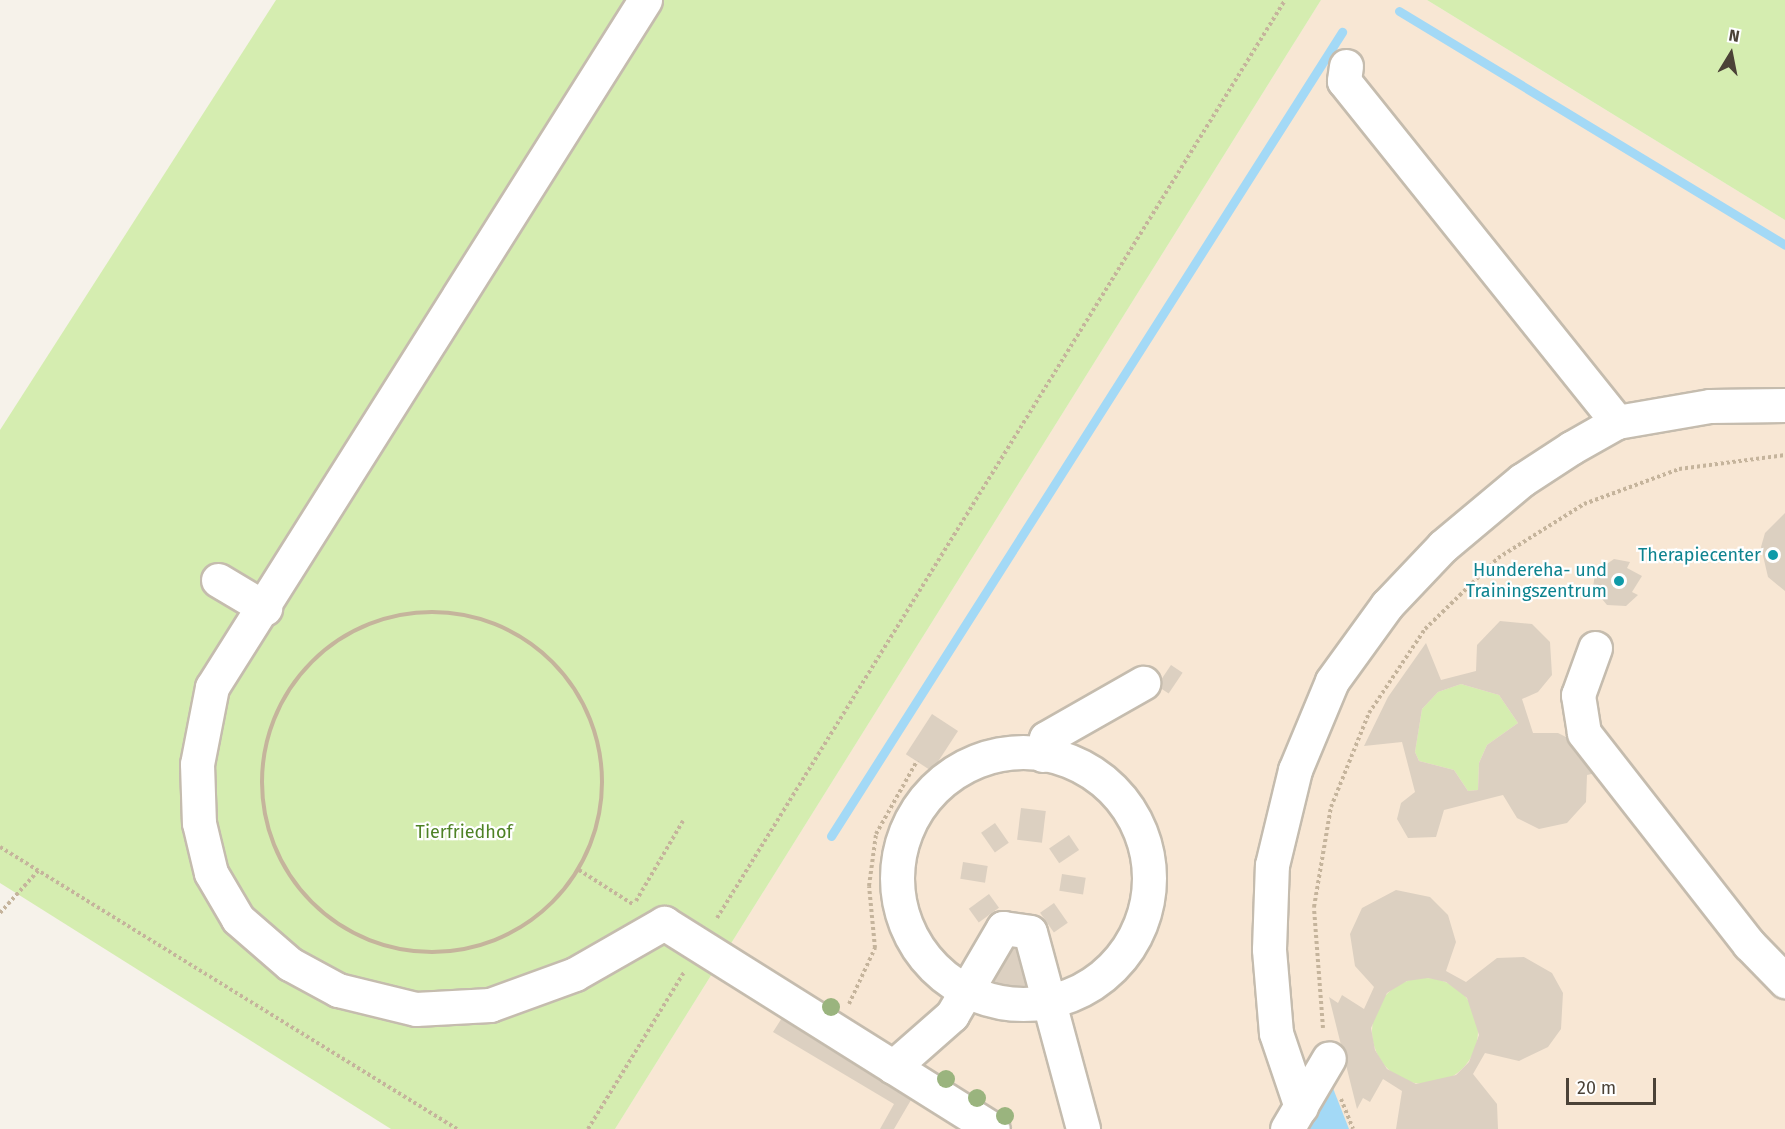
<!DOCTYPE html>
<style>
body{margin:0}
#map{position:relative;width:1785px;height:1129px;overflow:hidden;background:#f6f2ea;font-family:"Fira Sans",sans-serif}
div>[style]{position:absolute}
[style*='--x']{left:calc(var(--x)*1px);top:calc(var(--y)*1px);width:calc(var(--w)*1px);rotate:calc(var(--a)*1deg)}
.commercial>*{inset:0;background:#f8e7d4}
.green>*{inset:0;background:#d5edb0}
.round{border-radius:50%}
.water>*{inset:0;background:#a3d9f6}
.stream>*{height:9px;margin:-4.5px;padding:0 4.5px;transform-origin:4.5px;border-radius:4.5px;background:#a3d9f6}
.building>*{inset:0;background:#dcd0c1;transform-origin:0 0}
.path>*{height:4px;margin-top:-2px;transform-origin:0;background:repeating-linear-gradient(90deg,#c5b49c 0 3px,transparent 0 6px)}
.path>.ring{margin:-2px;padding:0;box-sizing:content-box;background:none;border:4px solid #c5b49c;border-radius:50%}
.roads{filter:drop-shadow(2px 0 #c5bcae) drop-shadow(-2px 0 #c5bcae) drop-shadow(0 2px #c5bcae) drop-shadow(0 -2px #c5bcae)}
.minor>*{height:33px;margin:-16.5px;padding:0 16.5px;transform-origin:16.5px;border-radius:16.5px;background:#fff}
.minor>.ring{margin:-16.5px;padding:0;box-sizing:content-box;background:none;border:33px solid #fff;border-radius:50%}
.trees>*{width:18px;height:18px;margin:-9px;border-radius:50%;background:#9ab47e}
.dots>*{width:16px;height:16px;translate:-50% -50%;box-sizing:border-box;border:3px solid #fff;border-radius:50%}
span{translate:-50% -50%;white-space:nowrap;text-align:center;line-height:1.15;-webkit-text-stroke:4.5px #fff;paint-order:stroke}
.culture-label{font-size:18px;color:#0d838f}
.right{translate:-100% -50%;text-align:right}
.park-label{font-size:18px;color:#4e8225}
.north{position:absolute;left:1701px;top:24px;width:60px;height:60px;-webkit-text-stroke:4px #fff;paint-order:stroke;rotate:10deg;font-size:16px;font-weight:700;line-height:24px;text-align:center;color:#4b4237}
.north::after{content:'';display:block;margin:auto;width:21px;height:27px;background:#4b4237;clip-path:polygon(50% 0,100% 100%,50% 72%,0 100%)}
.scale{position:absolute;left:1566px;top:1078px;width:90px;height:27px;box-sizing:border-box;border:3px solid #4b4237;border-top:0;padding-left:8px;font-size:18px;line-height:21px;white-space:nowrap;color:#4b4237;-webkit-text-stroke:4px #fff;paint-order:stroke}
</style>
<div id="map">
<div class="commercial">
<div style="clip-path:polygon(1321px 0,1427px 0,1785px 220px,1785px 1129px,615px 1129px)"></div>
</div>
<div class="green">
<div style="clip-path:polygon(276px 0,1321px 0,615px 1129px,391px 1129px,0 883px,0 430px)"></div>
<div style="clip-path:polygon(1427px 0,1785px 0,1785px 220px)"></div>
<div style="clip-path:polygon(1461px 684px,1499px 695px,1518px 723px,1487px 745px,1479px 763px,1478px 790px,1468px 791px,1454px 770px,1419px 761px,1415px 752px,1422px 709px,1438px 692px)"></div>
<div class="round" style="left:1372px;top:978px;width:106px;height:106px"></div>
</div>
<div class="water">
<div style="clip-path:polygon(1329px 1078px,1349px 1129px,1298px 1129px)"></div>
</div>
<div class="stream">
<div style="--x:1399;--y:11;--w:451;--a:31.2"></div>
<div style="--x:831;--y:836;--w:953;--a:-57.56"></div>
</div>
<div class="building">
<div style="clip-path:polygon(1785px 513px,1785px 591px,1768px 577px,1761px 547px,1765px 533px)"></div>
<div style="clip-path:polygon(1614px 559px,1630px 562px,1627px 568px,1642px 576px,1632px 592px,1638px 595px,1626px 606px,1607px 605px,1593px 588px,1595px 572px)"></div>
<div style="clip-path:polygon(evenodd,1500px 621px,1532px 624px,1550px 642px,1552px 675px,1538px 692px,1522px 699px,1533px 733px,1558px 733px,1578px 743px,1596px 773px,1587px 775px,1586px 802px,1567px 823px,1539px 829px,1517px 818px,1503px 795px,1495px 797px,1444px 810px,1436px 837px,1408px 838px,1397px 819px,1401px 803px,1415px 792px,1402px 742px,1364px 746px,1388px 697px,1426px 643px,1441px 680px,1476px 671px,1477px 645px,1500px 621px,1461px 684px,1499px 695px,1518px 723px,1487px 745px,1479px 763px,1478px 790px,1468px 791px,1454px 770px,1419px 761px,1415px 752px,1422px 709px,1438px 692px,1461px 684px)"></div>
<div style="left:1171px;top:665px;width:14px;height:25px;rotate:34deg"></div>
<div style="left:932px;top:714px;width:31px;height:48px;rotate:33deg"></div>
<div style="left:1021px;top:808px;width:25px;height:32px;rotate:7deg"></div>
<div style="left:995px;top:823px;width:24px;height:17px;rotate:55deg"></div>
<div style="left:1069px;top:835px;width:18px;height:24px;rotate:56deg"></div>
<div style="left:963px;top:862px;width:25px;height:17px;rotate:9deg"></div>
<div style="left:1062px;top:874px;width:24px;height:17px;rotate:9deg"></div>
<div style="clip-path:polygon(evenodd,1396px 890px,1430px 897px,1448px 915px,1456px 942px,1446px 971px,1466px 982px,1497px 958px,1524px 957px,1552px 973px,1563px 993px,1561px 1029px,1548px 1047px,1519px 1061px,1485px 1053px,1473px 1074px,1497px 1104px,1498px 1129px,1396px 1129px,1402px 1091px,1383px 1079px,1370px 1102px,1363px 1098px,1357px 1109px,1329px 997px,1338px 1003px,1342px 995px,1364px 1009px,1374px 987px,1355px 966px,1350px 934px,1362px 908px,1396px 890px,1428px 978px,1446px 982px,1467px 998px,1479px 1035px,1469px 1062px,1456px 1075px,1416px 1084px,1387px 1069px,1375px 1050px,1371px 1028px,1387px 993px,1407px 981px,1428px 978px)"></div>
<div style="left:989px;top:894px;width:17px;height:25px;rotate:54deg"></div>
<div style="left:1054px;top:903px;width:24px;height:17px;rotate:55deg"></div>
<div style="clip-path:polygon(1004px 944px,1028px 947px,1040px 993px,979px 985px)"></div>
<div style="clip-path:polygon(787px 1010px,918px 1088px,894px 1129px,880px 1129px,894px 1104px,773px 1032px)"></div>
</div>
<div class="path">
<div class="ring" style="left:262px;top:612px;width:336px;height:336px"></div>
<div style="--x:0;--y:847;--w:537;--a:31.68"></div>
<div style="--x:579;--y:870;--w:65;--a:32.5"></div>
<div style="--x:636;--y:901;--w:93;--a:-59.6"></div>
<div style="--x:0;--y:913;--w:57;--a:-47.9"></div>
<div style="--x:717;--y:918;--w:1080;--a:-58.25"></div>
<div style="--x:849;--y:1004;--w:62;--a:-65.1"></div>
<div style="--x:875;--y:948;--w:62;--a:-95.5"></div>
<div style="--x:869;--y:886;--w:52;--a:-82.3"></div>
<div style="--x:876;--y:834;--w:84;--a:-60.7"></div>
<div style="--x:1323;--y:1028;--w:121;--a:-94.3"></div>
<div style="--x:1314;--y:907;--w:101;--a:-80.4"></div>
<div style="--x:1331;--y:807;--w:101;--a:-68"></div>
<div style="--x:1369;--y:713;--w:101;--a:-56.3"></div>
<div style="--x:1425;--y:629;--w:102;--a:-44.2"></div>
<div style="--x:1498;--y:558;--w:102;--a:-32.1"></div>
<div style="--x:1584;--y:504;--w:101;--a:-20.2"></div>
<div style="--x:1679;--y:469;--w:107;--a:-7.5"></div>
<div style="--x:1341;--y:1099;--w:32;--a:68"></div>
<div style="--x:588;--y:1129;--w:185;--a:-58.5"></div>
</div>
<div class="roads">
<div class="minor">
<div style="--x:645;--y:0;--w:812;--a:122.22"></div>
<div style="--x:212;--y:687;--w:78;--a:101"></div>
<div style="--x:197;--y:764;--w:59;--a:88.1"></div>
<div style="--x:199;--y:823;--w:51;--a:76.5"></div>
<div style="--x:211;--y:873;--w:53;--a:59.6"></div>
<div style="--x:238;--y:919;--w:69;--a:40.9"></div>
<div style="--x:290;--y:964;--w:55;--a:28.4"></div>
<div style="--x:338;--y:990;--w:80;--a:13.7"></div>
<div style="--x:416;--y:1009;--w:74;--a:-3.1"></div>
<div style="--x:490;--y:1005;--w:90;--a:-20"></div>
<div style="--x:575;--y:974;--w:103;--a:-29.8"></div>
<div style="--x:664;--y:923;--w:388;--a:32.1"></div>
<div style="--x:1346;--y:66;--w:15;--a:98"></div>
<div style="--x:1344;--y:81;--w:437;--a:51.3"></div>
<div style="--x:218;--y:580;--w:55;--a:30.8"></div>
<div style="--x:1595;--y:648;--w:50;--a:109.9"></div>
<div style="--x:1578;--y:695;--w:38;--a:81"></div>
<div style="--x:1584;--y:733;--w:268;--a:52"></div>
<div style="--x:1749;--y:944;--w:52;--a:45.8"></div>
<div class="ring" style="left:897px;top:752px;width:219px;height:219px"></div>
<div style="--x:1043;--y:755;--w:17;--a:-80"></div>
<div style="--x:1046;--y:738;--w:112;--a:-29.6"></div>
<div style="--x:893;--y:1067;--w:79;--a:-41.4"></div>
<div style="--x:952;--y:1015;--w:101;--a:-59.6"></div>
<div style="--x:1003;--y:928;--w:27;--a:8"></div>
<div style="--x:1030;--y:932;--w:204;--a:74.9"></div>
<div style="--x:1301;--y:1107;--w:78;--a:-108.7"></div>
<div style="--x:1276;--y:1033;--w:84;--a:-94.8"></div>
<div style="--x:1269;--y:949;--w:84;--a:-88"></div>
<div style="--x:1272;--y:865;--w:98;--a:-76.4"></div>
<div style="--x:1295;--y:770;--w:96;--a:-67.4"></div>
<div style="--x:1332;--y:681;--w:94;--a:-54.1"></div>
<div style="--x:1387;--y:605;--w:81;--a:-46.5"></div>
<div style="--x:1443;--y:546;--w:103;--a:-39.9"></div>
<div style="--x:1522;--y:480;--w:59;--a:-33.1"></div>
<div style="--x:1571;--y:448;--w:53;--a:-29.5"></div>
<div style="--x:1617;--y:422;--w:94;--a:-9.8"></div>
<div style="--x:1710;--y:406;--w:75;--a:-0.8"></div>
<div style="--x:1287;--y:1129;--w:82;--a:-59.4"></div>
</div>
</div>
<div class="trees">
<div style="left:831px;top:1007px"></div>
<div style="left:946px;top:1079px"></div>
<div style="left:977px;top:1098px"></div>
<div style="left:1005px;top:1116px"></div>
</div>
<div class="dots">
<div style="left:1773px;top:555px;background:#0f9aa8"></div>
<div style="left:1619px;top:581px;background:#0f9aa8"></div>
</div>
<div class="culture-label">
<span class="right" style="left:1761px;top:555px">Therapiecenter</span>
<span class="right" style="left:1607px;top:581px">Hundereha- und<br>Trainingszentrum</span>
</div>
<div class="park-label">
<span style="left:464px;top:832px">Tierfriedhof</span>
</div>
<div class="north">N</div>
<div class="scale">20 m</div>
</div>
